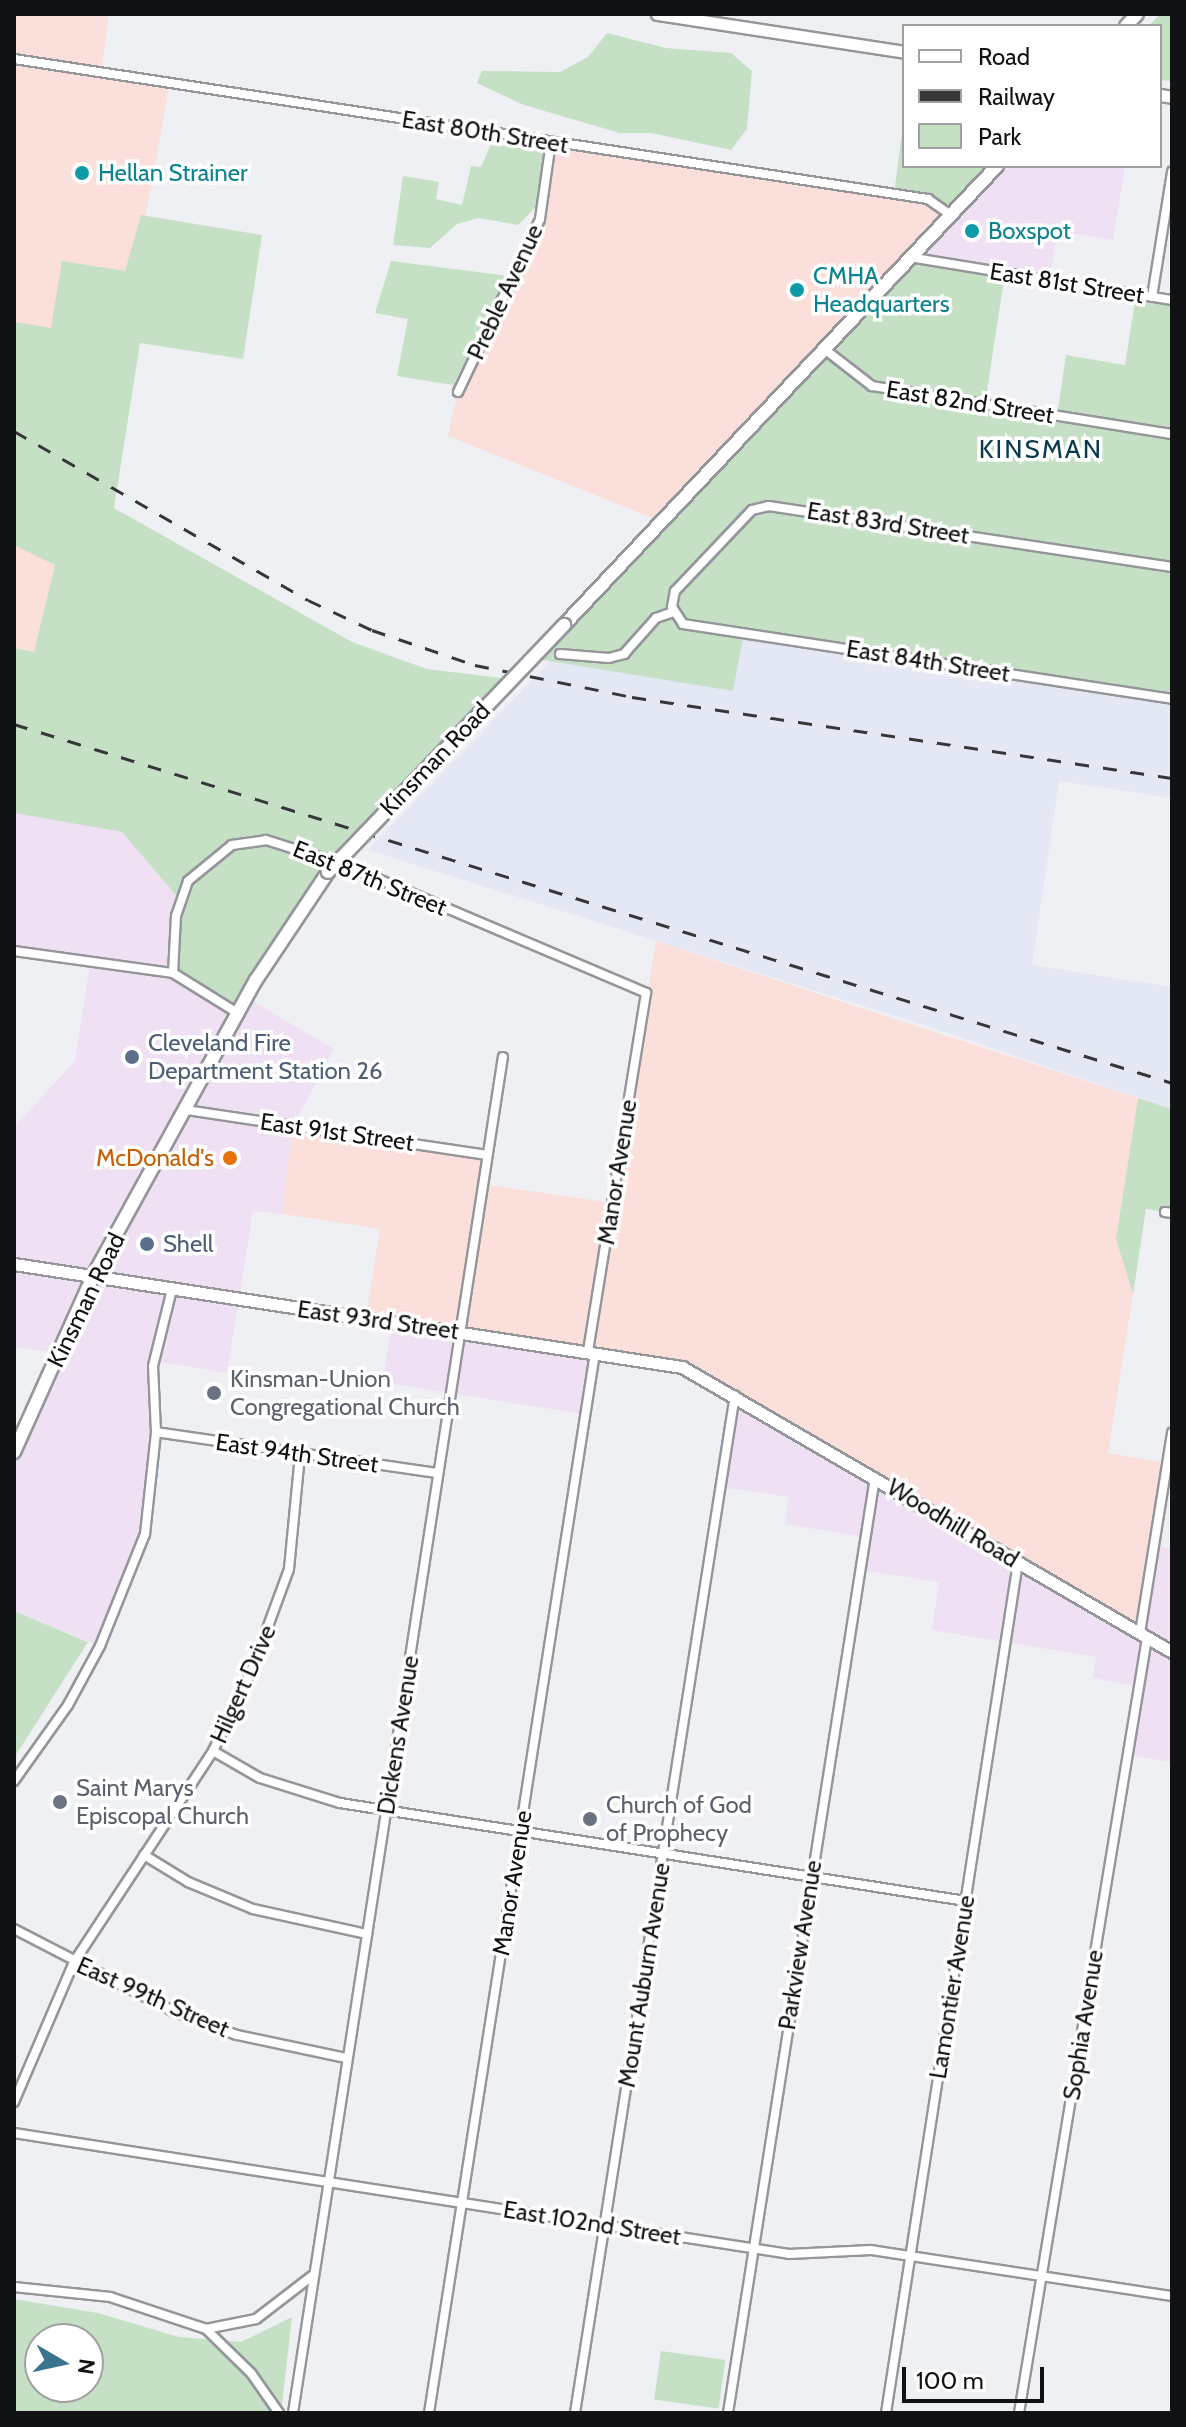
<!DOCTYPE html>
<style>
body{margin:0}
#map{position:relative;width:1186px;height:2427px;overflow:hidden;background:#eef0f4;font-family:Cabin,sans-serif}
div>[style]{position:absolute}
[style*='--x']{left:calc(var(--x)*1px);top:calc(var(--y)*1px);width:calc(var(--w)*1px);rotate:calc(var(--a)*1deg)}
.commercial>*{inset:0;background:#efe0f3;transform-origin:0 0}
.industrial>*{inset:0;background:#fadfda}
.built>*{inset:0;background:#e4e8f4}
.green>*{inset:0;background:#c6e0c6;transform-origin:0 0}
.roads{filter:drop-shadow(2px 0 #94969a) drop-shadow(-2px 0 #94969a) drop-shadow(0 2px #94969a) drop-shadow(0 -2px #94969a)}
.minor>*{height:8px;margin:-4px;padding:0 4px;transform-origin:4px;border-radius:4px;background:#fff}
.secondary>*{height:11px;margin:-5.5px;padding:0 5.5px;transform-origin:5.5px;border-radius:5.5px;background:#fff}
.primary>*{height:12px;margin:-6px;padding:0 6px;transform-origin:6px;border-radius:6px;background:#fff}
.rail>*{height:3px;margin-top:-1.5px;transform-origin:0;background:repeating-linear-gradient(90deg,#343637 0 14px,transparent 0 28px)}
.bridges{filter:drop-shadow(2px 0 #94969a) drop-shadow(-2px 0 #94969a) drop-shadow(0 2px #94969a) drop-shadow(0 -2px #94969a)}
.primary-bridge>*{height:12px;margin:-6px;padding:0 6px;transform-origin:6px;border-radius:6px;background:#fff}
.dots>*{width:22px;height:22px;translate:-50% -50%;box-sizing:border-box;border:4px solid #fff;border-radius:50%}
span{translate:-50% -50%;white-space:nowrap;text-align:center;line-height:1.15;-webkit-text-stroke:7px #fff;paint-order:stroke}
.street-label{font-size:24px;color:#111213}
.culture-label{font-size:24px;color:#0d838f}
.left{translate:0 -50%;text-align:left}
.service-label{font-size:24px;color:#4e5e75}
.food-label{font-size:24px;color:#c56008}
.right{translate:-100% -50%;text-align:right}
.worship-label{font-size:24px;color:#5b616d}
.neighbourhood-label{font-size:26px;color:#093b4e;letter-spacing:2px}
.frame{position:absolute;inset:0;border:16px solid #111213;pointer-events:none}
.legend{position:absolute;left:902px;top:24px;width:260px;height:144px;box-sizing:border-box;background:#fff;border:2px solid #a0a0a1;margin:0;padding:10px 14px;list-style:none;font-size:24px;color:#111213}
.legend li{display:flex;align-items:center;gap:16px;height:40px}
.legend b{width:40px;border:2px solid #a0a0a1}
.north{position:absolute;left:24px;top:2323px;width:80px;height:80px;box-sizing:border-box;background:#fff;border:2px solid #a0a0a1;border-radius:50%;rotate:99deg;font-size:22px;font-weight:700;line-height:32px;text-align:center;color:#111213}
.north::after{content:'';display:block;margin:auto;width:28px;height:36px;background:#3a738c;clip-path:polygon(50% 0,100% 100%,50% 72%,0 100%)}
.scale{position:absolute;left:902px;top:2367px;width:142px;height:36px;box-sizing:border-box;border:4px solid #111213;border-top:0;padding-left:10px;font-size:24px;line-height:28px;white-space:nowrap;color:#111213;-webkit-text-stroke:6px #fff;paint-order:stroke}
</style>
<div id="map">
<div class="commercial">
<div style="clip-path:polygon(997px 166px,1125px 166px,1113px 240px,1058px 231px,1049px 280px,915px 258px)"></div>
<div style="clip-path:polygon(14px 813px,122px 832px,179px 899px,247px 998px,334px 1049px,293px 1126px,282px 1214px,253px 1211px,227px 1373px,155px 1361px,156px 1432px,145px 1534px,100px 1646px,14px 1611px,14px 1452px,58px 1353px,14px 1347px,14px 1127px,75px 1061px,90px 964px,14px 951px)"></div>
<div style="left:392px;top:1322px;width:205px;height:61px;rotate:9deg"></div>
<div style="clip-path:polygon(735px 1394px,1172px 1550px,1172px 1762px,1128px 1755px,1139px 1687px,1093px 1678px,1096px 1657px,932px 1630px,939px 1582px,860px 1570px,865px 1537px,785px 1524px,789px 1497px,721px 1487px)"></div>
</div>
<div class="industrial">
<div style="clip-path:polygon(14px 14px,109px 14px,101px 72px,170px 82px,147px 208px,125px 271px,29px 675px,14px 672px)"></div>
<div style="clip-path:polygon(551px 142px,928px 199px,952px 216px,662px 522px,448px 436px,458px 392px,540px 219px)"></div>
<div style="clip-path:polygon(656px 941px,1138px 1098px,1116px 1239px,1133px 1294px,1108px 1453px,1167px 1463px,1140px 1633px,682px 1367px,366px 1318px,380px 1229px,282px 1214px,293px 1126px,487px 1155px,483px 1184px,612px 1203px)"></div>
</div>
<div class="built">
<div style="clip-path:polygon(743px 639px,1172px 705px,1172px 798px,1059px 781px,1032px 965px,1172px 987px,1172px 1109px,930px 1027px,368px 850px,551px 660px,733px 690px)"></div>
</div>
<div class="green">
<div style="clip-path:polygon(1160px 14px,1172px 14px,1172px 81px,1160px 80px,1160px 26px,1149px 26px)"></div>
<div style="clip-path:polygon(607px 33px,666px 48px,731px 53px,752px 71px,747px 129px,731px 150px,651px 133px,620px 133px,524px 105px,477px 83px,482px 71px,560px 72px,588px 57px)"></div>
<div style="clip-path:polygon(903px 125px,904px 166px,997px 166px,952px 216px,928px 199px,894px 194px)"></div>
<div style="clip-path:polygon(491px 144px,550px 152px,542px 201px,518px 225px,478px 218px,457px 224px,430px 248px,393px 245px,403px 176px,439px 182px,436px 199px,462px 205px,471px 166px,481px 167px)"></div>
<div style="clip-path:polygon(141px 215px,262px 235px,243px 359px,140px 343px,114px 508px,352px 642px,427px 669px,511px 679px,328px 872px,239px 1014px,173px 973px,179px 899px,122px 832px,14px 813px,14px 648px,34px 652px,55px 565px,14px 545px,14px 322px,51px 328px,62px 261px,125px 271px)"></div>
<div style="clip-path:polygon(915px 258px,1005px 273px,985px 404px,1057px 416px,1066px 355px,1125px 365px,1136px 295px,1172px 300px,1172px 705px,743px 639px,733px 691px,531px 658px)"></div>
<div style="clip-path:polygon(391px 261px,509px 276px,453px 385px,397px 376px,408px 319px,375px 313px)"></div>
<div style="clip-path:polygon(1138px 1098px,1172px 1109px,1172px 1213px,1146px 1209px,1133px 1294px,1116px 1239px)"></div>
<div style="clip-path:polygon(14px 1611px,88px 1642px,14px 1758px)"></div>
<div style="clip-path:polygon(evenodd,14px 2299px,98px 2313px,179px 2337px,241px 2342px,292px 2317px,281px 2413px,14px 2413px,14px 2299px,40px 2339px,88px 2339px,88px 2387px,40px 2387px,40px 2339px)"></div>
<div style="left:661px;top:2351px;width:65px;height:49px;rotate:8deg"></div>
</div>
<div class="roads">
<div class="minor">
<div style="--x:14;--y:59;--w:925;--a:8.71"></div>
<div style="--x:928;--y:199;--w:29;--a:35"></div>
<div style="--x:915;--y:258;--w:260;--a:9.3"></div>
<div style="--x:1152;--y:297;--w:127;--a:-80.9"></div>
<div style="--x:827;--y:351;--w:57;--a:37.9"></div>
<div style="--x:872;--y:386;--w:304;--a:9.1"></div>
<div style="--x:458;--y:392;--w:191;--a:-64.6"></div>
<div style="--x:540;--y:219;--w:78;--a:-81.9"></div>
<div style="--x:1172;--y:567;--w:408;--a:-171.4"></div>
<div style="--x:769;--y:506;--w:17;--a:167"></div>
<div style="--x:752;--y:510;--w:112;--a:133.5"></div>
<div style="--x:675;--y:591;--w:16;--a:101"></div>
<div style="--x:672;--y:607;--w:20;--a:57"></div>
<div style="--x:683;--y:624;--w:495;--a:8.7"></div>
<div style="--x:560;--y:654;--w:49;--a:4.7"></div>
<div style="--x:609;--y:658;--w:16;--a:-15"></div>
<div style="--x:624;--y:654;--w:48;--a:-48.4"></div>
<div style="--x:656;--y:618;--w:18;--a:-19"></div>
<div style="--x:14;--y:951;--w:161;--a:7.9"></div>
<div style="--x:173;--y:973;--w:78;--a:31.8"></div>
<div style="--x:173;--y:973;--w:57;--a:-87"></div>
<div style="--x:176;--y:916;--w:37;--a:-71"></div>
<div style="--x:188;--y:881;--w:57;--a:-39.3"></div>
<div style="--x:232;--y:845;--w:34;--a:-8"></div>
<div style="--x:266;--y:840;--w:83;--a:17.6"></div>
<div style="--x:345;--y:865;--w:327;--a:23"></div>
<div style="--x:646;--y:993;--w:364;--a:99.2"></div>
<div style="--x:186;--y:1110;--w:304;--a:8.5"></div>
<div style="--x:1165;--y:1212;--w:7;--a:8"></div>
<div style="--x:156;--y:1432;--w:285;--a:8.3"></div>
<div style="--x:1140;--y:1633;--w:203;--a:-80.9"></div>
<div style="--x:213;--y:1751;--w:54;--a:29.9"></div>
<div style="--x:260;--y:1778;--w:84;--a:17.4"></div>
<div style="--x:340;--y:1803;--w:634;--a:8.9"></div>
<div style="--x:14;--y:1781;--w:93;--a:-54.6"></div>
<div style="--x:68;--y:1705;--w:67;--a:-61.5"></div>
<div style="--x:100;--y:1646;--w:121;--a:-68.1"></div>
<div style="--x:145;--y:1534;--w:103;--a:-83.8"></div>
<div style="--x:156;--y:1432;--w:66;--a:-92.6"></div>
<div style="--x:153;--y:1366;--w:79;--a:-76.1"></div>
<div style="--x:144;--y:1855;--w:52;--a:31.5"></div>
<div style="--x:188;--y:1882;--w:70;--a:22.6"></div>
<div style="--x:253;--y:1909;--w:117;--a:12.4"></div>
<div style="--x:14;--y:1929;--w:179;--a:27.3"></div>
<div style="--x:173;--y:2011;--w:68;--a:20.6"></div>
<div style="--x:237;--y:2035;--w:111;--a:11.9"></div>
<div style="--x:14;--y:2102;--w:152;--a:-66.8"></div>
<div style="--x:74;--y:1962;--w:253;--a:-56.6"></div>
<div style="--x:213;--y:1751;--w:93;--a:-64.5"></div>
<div style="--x:253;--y:1667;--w:104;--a:-69.8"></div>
<div style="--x:289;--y:1569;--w:115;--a:-84.5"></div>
<div style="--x:14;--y:2133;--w:784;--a:8.87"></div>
<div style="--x:789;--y:2254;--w:82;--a:-2.8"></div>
<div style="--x:871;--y:2250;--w:304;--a:8.7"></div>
<div style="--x:14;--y:2287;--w:97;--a:5.9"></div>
<div style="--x:110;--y:2297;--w:101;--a:18.4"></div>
<div style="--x:206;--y:2329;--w:51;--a:-11.3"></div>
<div style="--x:256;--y:2319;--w:71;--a:-37.5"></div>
<div style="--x:206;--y:2329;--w:63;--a:44.4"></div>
<div style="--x:251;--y:2373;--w:49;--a:55"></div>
<div style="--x:293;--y:2413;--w:1372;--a:-81.2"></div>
<div style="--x:429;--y:2413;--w:1073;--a:-81.1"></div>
<div style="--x:575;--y:2413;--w:1030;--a:-81.07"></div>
<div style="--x:728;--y:2413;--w:947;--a:-81.07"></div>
<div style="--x:886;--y:2413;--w:861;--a:-81.18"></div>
<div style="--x:1019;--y:2413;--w:785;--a:-80.62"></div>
</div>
<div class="secondary">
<div style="--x:657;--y:14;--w:250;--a:8.7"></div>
<div style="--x:1160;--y:95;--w:12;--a:9"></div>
<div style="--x:14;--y:1264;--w:676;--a:8.77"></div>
<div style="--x:682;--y:1367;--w:567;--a:30.18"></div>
</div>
<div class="primary">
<div style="--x:1126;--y:26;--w:16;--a:-47"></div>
<div style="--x:564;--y:625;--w:631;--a:-46.67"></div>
<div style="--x:14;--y:1452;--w:193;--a:-65.8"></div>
<div style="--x:93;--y:1276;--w:338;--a:-61.2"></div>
<div style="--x:256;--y:980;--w:130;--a:-56.3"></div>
</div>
</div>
<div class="rail">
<div style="--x:14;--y:431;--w:339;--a:29.9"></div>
<div style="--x:308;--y:600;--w:71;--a:25.1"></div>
<div style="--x:372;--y:630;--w:109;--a:18.8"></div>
<div style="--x:475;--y:665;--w:160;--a:11.5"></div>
<div style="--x:632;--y:697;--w:546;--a:8.53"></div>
<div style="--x:14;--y:724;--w:1212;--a:17.22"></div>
</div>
<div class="bridges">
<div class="primary-bridge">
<div style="--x:328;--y:872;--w:342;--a:-46.3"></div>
</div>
</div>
<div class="dots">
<div style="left:82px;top:173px;background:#0f9aa8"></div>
<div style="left:972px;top:231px;background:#0f9aa8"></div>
<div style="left:797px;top:290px;background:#0f9aa8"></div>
<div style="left:132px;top:1057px;background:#5c6f8a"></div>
<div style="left:230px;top:1158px;background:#e8710a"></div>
<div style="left:147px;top:1244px;background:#5c6f8a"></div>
<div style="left:214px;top:1393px;background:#6b7280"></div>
<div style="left:60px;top:1802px;background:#6b7280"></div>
<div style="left:590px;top:1819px;background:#6b7280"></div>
</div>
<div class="street-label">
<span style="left:485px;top:132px;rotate:9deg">East 80th Street</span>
<span style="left:1067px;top:283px;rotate:9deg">East 81st Street</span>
<span style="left:505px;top:292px;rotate:-65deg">Preble Avenue</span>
<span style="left:970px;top:402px;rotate:9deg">East 82nd Street</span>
<span style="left:888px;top:523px;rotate:9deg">East 83rd Street</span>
<span style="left:928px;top:661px;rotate:9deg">East 84th Street</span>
<span style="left:435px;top:759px;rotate:-46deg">Kinsman Road</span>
<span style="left:370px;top:878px;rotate:22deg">East 87th Street</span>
<span style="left:337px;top:1132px;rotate:8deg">East 91st Street</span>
<span style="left:617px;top:1172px;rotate:-81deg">Manor Avenue</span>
<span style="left:86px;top:1300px;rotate:-64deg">Kinsman Road</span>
<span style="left:378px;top:1320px;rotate:8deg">East 93rd Street</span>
<span style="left:297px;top:1453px;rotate:8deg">East 94th Street</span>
<span style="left:953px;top:1523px;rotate:31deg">Woodhill Road</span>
<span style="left:243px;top:1684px;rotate:-66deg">Hilgert Drive</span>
<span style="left:398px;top:1735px;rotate:-81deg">Dickens Avenue</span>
<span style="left:512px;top:1883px;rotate:-81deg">Manor Avenue</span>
<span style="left:800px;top:1945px;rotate:-81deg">Parkview Avenue</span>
<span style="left:644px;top:1975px;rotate:-81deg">Mount Auburn Avenue</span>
<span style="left:952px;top:1987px;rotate:-81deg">Lamontier Avenue</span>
<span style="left:153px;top:1997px;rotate:24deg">East 99th Street</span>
<span style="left:1083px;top:2025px;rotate:-81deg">Sophia Avenue</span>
<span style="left:592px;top:2223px;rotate:9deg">East 102nd Street</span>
</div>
<div class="culture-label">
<span class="left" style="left:98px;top:173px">Hellan Strainer</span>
<span class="left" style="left:988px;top:231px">Boxspot</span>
<span class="left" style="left:813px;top:290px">CMHA<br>Headquarters</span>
</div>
<div class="service-label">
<span class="left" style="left:148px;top:1057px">Cleveland Fire<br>Department Station 26</span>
<span class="left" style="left:163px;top:1244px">Shell</span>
</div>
<div class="food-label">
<span class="right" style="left:214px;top:1158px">McDonald's</span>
</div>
<div class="worship-label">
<span class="left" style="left:230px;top:1393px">Kinsman-Union<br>Congregational Church</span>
<span class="left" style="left:76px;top:1802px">Saint Marys<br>Episcopal Church</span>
<span class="left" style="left:606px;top:1819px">Church of God<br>of Prophecy</span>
</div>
<div class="neighbourhood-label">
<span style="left:1041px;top:450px">KINSMAN</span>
</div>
<div class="frame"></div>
<ul class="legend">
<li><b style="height:10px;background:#fff"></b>Road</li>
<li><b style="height:10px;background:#343637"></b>Railway</li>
<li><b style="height:22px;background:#c6e0c6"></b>Park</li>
</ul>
<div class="north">N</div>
<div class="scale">100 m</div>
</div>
